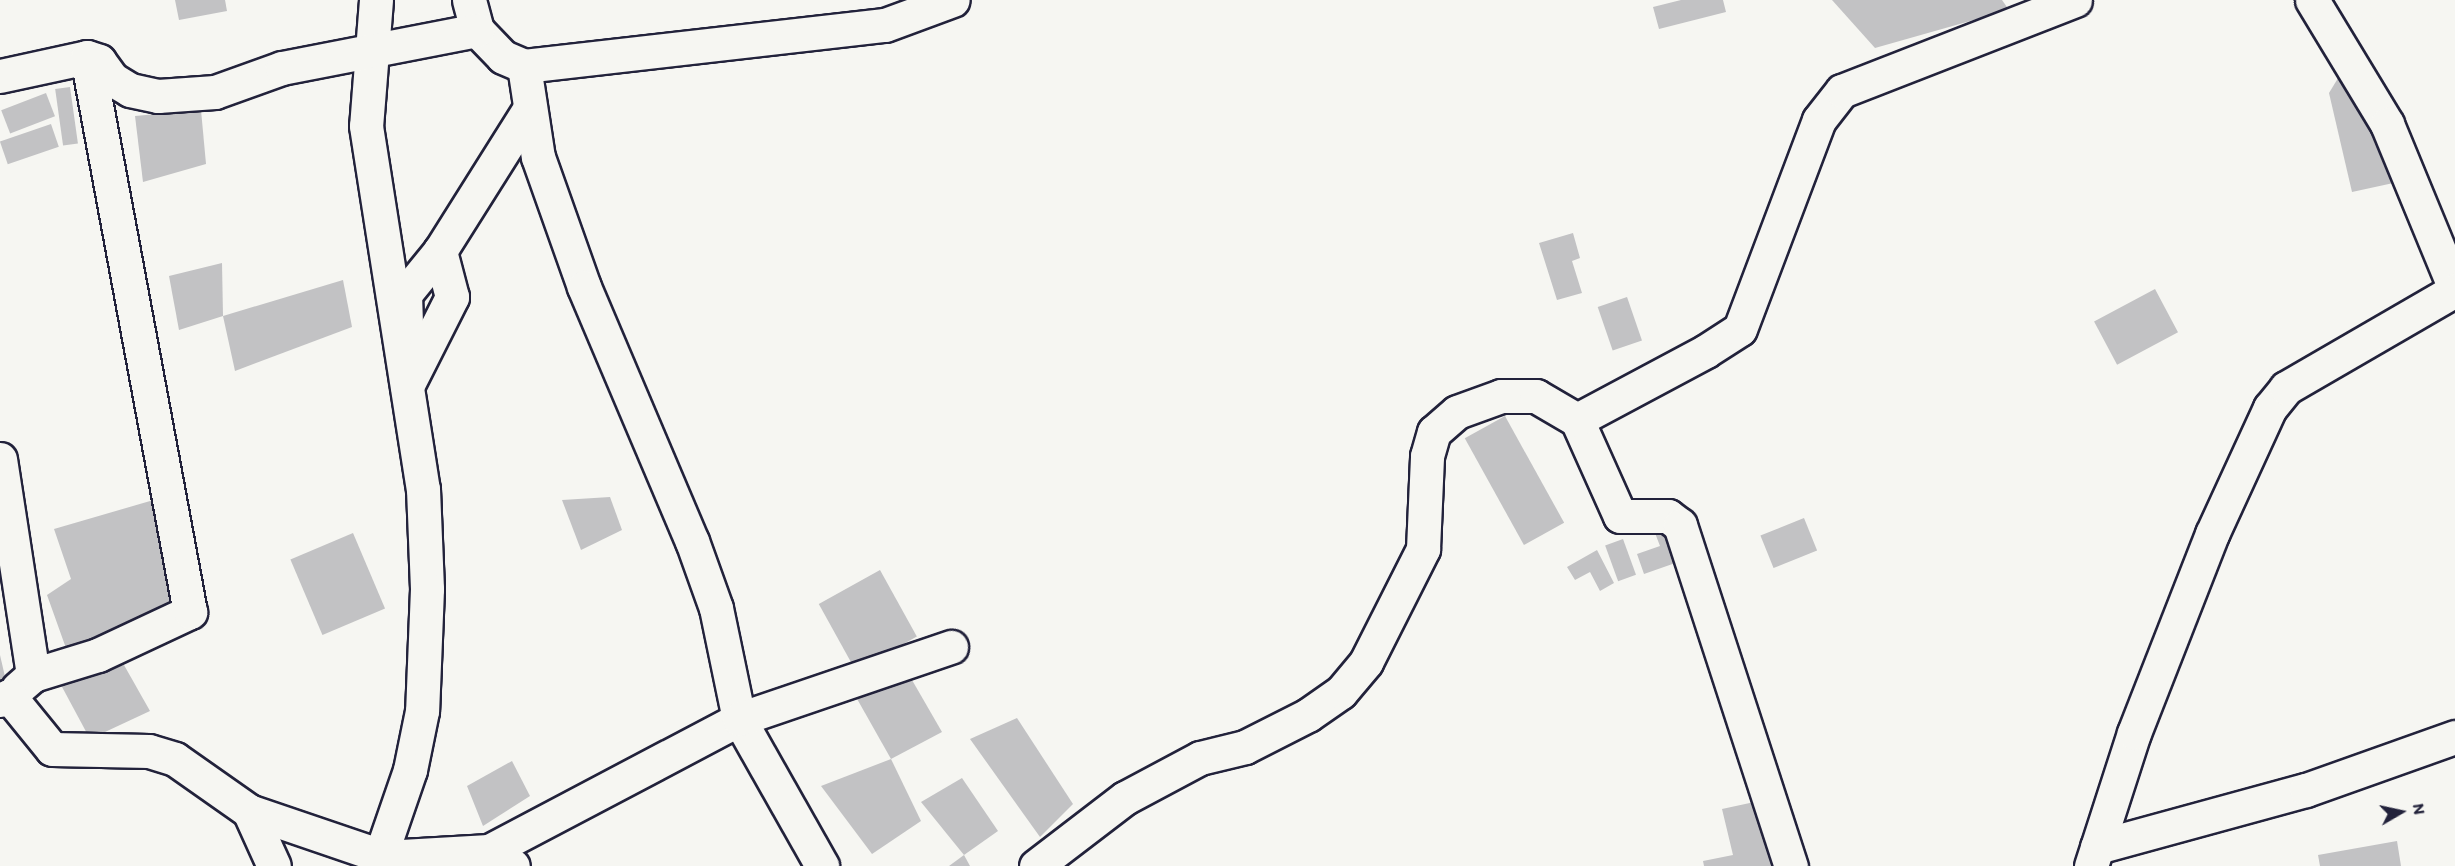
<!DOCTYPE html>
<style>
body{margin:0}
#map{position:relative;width:2455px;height:866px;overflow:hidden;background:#f6f6f2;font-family:Itim,sans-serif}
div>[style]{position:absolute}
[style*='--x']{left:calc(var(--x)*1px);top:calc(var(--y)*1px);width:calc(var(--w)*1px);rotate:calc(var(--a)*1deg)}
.building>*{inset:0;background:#c2c2c4;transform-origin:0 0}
.roads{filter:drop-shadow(2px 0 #22223b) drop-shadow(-2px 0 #22223b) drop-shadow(0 2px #22223b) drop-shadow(0 -2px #22223b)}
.minor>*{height:33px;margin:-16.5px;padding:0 16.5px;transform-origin:16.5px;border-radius:16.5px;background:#f6f6f2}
span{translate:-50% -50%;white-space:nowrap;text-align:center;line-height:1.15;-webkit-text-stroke:6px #f6f6f2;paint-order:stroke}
.north{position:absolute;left:2371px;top:782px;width:60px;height:60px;-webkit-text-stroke:4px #f6f6f2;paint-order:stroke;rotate:81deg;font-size:16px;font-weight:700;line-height:24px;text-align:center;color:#22223b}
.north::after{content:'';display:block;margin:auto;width:21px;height:27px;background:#22223b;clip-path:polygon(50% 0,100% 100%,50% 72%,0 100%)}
</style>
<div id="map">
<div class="building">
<div style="clip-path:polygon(175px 0,225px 0,227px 11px,179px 20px)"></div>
<div style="clip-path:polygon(1681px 0,1723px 0,1726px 12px,1659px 29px,1653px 7px)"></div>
<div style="clip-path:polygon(1832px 0,2002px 0,2009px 10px,1875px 48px)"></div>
<div style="clip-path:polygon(2346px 65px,2398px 182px,2352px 192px,2329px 93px)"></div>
<div style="left:70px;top:87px;width:57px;height:15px;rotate:82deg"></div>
<div style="left:46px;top:93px;width:25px;height:48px;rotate:69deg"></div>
<div style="clip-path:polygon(201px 110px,206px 164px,143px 182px,135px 116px)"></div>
<div style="left:51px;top:124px;width:24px;height:54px;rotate:71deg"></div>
<div style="clip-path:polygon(1573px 233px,1580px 258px,1572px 261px,1582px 293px,1557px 300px,1539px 243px)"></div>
<div style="clip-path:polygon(222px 263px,223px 316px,179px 330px,169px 276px)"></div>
<div style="clip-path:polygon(343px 280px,352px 327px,235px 371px,223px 316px)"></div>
<div style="left:2155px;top:289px;width:49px;height:69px;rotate:62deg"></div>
<div style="left:1627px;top:297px;width:46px;height:31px;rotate:71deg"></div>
<div style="left:1505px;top:416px;width:122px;height:46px;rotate:61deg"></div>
<div style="clip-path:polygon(610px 497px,622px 530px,581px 550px,562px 500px)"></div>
<div style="clip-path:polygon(157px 499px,161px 551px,180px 608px,67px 651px,47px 595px,71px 579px,54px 529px)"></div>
<div style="left:1804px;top:518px;width:35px;height:47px;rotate:68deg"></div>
<div style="clip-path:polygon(1669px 528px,1681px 561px,1644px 574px,1637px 554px,1660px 546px,1655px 533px)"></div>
<div style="left:353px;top:533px;width:82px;height:68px;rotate:67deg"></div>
<div style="left:1623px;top:539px;width:38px;height:19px;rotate:70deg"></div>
<div style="clip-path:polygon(1597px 550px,1614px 583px,1600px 591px,1590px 572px,1575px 580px,1567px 567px)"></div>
<div style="left:880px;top:570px;width:76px;height:70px;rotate:61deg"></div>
<div style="clip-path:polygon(0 655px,6px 681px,0 683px)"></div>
<div style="clip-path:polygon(124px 665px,150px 711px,90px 739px,61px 685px)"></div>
<div style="clip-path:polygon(912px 680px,942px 732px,891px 759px,856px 697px)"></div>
<div style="clip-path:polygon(1017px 718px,1073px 804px,1040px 837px,970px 739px)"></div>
<div style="clip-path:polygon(891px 759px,921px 821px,872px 854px,821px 786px)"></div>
<div style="clip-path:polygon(512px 761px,530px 796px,483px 826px,467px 786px)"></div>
<div style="clip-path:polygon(962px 778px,998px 831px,964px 855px,921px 802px)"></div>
<div style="clip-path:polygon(1759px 801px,1774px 866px,1704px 866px,1703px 861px,1733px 855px,1722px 809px)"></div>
<div style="clip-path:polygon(2397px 841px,2401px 866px,2320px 866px,2318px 855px)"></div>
<div style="clip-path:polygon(964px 855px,970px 866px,949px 866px)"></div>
</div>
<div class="roads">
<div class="minor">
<div style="--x:376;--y:0;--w:126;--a:94.5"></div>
<div style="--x:366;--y:126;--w:367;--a:81.1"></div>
<div style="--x:423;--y:489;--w:100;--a:87.7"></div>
<div style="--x:427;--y:589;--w:122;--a:92.3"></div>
<div style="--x:422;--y:711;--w:60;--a:101.5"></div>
<div style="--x:410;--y:770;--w:102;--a:109"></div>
<div style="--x:469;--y:0;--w:31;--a:75"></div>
<div style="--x:477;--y:30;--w:37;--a:46"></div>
<div style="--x:503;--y:57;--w:23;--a:23"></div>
<div style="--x:524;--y:66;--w:363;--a:-6.5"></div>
<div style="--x:885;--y:25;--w:72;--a:-20.2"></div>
<div style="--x:2312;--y:0;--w:145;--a:58.8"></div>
<div style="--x:2387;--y:124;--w:178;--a:67.6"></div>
<div style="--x:524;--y:66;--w:92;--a:81.3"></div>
<div style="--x:538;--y:157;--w:138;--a:70.5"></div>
<div style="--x:584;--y:287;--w:276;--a:67"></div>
<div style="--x:692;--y:541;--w:71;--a:70.3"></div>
<div style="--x:716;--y:608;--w:113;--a:78.3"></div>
<div style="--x:739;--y:719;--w:169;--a:60.5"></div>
<div style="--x:0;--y:76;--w:89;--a:-12.3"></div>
<div style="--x:87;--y:57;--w:13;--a:18"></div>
<div style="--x:99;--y:61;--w:22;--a:54"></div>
<div style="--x:112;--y:79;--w:21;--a:31"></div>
<div style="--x:130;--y:90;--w:29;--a:12"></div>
<div style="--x:158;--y:96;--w:57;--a:-4"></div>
<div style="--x:215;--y:92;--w:71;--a:-19.7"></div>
<div style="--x:282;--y:68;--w:199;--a:-11"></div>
<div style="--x:406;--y:323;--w:29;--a:-92"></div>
<div style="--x:405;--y:294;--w:55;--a:-50.9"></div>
<div style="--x:440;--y:251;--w:165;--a:-57.8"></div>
<div style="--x:407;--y:386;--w:100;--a:-63.2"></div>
<div style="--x:452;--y:297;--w:48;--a:-104.6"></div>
<div style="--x:1577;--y:420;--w:105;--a:65.9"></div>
<div style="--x:1620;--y:516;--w:48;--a:0"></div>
<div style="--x:1668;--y:516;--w:15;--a:37"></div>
<div style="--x:1680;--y:525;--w:359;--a:72"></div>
<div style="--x:0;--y:459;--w:219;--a:81.3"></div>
<div style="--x:33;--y:675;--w:20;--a:139"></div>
<div style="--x:33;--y:675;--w:68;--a:-17.1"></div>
<div style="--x:98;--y:655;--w:102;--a:-25.1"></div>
<div style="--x:190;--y:612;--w:564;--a:-100.51"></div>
<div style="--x:0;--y:700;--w:10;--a:-24"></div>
<div style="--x:9;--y:696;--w:68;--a:50.9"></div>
<div style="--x:52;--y:749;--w:97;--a:1.2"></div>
<div style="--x:149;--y:751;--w:27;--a:17"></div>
<div style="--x:175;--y:759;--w:90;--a:35.1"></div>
<div style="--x:249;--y:811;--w:143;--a:18.8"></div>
<div style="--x:384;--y:857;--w:105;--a:-3.3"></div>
<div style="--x:489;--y:851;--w:28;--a:32"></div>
<div style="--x:249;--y:811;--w:60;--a:65.6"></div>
<div style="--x:2097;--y:847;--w:217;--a:-15.3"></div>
<div style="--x:2306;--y:790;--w:158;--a:-19.6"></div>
<div style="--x:489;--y:851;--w:283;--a:-27.8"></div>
<div style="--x:739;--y:719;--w:224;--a:-18.8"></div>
<div style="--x:1036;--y:866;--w:112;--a:-37.4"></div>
<div style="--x:1125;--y:798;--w:85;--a:-28.1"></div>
<div style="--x:1200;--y:758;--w:46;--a:-13.7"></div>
<div style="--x:1245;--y:747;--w:71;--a:-26.9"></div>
<div style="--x:1308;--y:715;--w:40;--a:-34.9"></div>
<div style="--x:1341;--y:692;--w:39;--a:-50"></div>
<div style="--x:1366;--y:662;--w:127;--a:-63.2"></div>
<div style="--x:1423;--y:549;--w:93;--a:-87.5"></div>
<div style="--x:1427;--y:456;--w:25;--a:-74"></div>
<div style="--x:1434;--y:432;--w:30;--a:-41"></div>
<div style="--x:1457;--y:412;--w:47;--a:-20"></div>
<div style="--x:1501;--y:396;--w:35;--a:0"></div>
<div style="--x:1536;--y:396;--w:48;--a:30.3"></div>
<div style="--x:1577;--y:420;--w:146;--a:-28.1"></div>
<div style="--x:1706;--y:351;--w:40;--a:-32.9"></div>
<div style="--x:1740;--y:329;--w:223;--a:-69.3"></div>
<div style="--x:1819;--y:120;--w:37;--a:-52"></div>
<div style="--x:1842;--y:91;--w:250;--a:-21.3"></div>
<div style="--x:2091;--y:866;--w:140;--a:-72.1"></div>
<div style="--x:2134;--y:733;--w:214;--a:-68.6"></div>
<div style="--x:2212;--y:534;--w:139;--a:-65.3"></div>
<div style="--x:2270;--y:408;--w:26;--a:-51"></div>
<div style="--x:2286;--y:388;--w:195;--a:-30.1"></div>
</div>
</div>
<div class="north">N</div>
</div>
